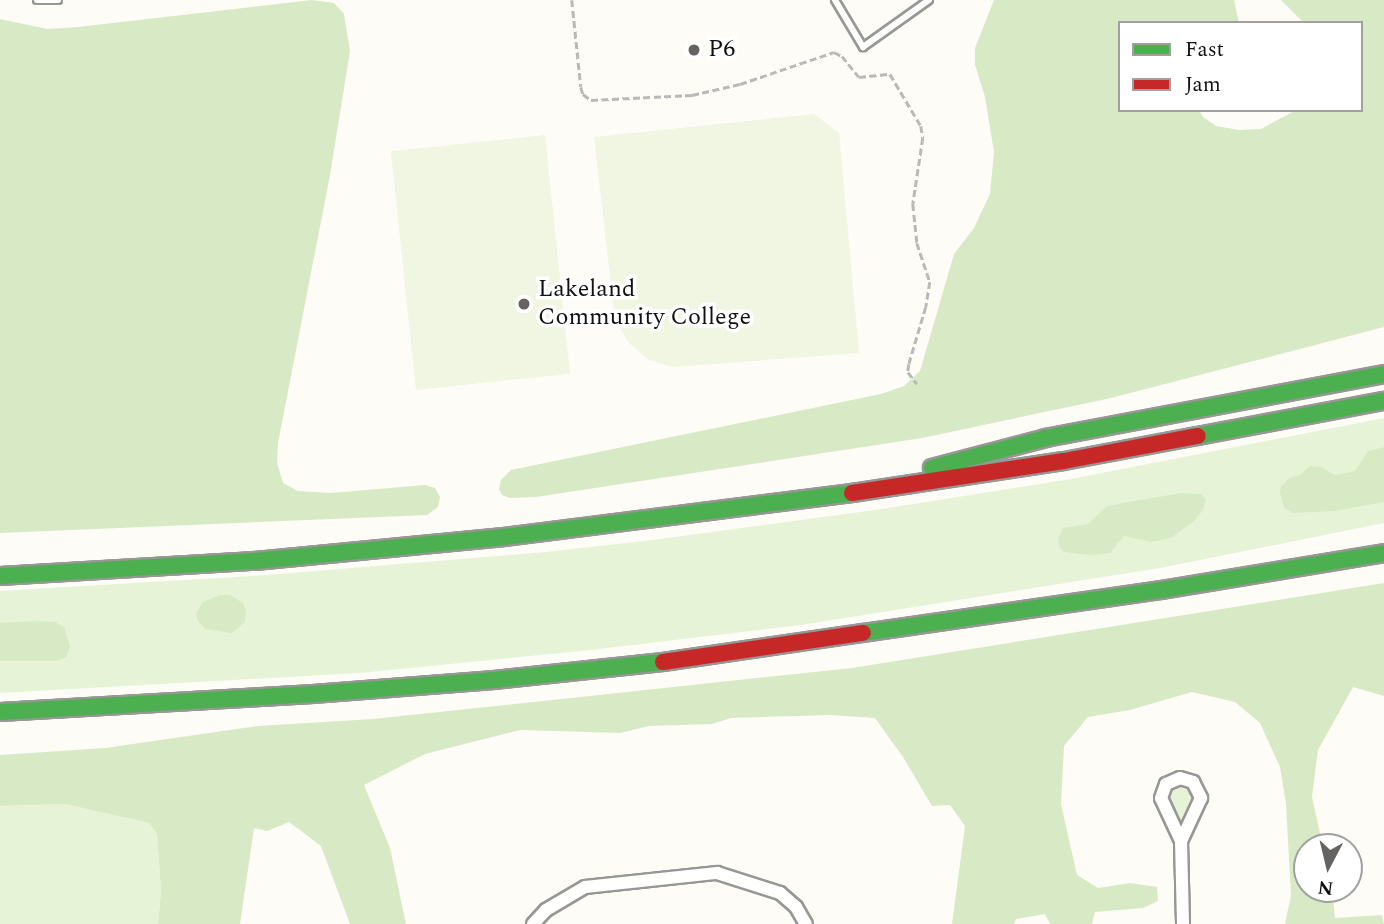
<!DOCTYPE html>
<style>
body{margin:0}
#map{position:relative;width:1384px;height:924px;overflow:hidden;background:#fdfcf7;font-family:Spectral,serif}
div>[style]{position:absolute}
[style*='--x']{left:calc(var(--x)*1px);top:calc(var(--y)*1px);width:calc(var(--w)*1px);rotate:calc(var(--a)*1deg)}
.green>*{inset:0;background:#e7f3d7}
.forest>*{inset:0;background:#d8eac5}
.pitch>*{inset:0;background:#f0f6e1;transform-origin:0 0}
.path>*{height:2.5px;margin-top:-1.25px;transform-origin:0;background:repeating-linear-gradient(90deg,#b9b9b8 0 7px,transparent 0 10.5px)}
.roads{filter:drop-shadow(2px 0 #979795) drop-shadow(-2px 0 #979795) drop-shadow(0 2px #979795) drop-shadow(0 -2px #979795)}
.lane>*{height:6px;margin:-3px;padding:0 3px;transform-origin:3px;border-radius:3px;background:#fffffe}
.street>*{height:12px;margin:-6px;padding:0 6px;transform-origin:6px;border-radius:6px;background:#fffffe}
.fast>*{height:16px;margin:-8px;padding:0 8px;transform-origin:8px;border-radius:8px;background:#4caf50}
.jam>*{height:16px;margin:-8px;padding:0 8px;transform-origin:8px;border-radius:8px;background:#c62828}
.dots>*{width:19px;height:19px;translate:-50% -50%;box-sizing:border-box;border:4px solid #fff;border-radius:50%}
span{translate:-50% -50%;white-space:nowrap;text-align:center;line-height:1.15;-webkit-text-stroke:7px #fff;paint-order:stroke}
.poi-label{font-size:24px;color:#111}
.left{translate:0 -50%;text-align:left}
.legend{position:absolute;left:1118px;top:21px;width:245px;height:91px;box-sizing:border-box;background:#fff;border:2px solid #a0a0a0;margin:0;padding:9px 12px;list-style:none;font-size:21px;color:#111}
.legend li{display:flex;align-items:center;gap:14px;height:35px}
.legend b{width:35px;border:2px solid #a0a0a0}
.north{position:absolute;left:1293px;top:833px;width:70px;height:70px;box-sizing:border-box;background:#fff;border:2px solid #a0a0a0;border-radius:50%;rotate:187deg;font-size:19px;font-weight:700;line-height:28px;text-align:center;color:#111}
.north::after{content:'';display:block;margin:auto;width:24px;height:32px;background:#646362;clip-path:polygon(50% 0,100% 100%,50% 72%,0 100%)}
</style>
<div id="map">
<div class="green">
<div style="clip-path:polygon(1384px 418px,1384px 523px,1160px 568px,801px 625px,590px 650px,360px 673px,0 693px,0 591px,267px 575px,546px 552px,652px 540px,875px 510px,1071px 479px)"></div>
<div style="clip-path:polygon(1179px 785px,1188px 788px,1193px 796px,1180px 821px,1167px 797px,1171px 788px)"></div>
<div style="clip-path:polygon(65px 804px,149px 823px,157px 834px,161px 891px,158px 924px,0 924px,0 806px)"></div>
</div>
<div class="forest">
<div style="clip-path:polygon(312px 0,334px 3px,344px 14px,350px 51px,330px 175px,278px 443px,277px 463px,283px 483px,298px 491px,331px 493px,425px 485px,435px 488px,440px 497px,438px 507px,427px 515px,0 533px,0 19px,47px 29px,78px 27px)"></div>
<div style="clip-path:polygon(994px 0,1234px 0,1239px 23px,1120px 23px,1120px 110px,1199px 110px,1203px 117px,1216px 126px,1239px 130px,1261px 129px,1296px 110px,1361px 110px,1361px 23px,1304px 23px,1281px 0,1384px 0,1384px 327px,1111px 398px,922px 438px,536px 497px,510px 498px,502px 495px,499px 489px,501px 480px,511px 470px,881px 394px,904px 386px,920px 371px,954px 254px,974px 228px,990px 194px,994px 152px,985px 97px,975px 65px,975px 48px)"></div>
<div style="clip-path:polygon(1384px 447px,1384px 502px,1335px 511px,1293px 513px,1284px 508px,1280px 493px,1281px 486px,1290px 478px,1300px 475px,1310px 466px,1321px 467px,1335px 475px,1355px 471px,1368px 451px)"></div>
<div style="clip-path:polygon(1181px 493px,1201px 494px,1206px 500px,1203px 510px,1194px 521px,1171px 538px,1151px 542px,1124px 536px,1110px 553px,1090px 555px,1064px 552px,1059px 547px,1058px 539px,1063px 528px,1088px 524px,1107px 506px)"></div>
<div style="clip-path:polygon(1384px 583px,1384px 696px,1353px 687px,1318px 750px,1312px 797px,1323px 847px,1307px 847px,1307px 889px,1332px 889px,1335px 918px,1382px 915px,1384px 924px,1285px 924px,1291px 895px,1286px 804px,1280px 767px,1260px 723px,1235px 702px,1192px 692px,1130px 710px,1088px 717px,1064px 746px,1061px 804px,1077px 875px,1098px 888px,1130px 883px,1157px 887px,1158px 901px,1143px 908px,1095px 912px,1092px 924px,1050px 924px,1045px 914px,1016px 919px,1014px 924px,952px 924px,965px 826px,950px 805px,932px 806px,903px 757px,875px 718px,830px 715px,731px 718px,712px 724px,649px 726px,620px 733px,520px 730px,425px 754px,364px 785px,390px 848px,406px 924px,350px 924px,321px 846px,289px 822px,267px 831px,254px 828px,240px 924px,158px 924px,161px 891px,157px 834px,149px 823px,65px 804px,0 806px,0 755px,105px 748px,258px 726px,373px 719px,852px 668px)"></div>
<div style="clip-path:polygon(220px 595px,230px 595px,243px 603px,246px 611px,245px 622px,232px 633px,205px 629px,198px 621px,196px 613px,203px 602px)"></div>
<div style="clip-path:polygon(33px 621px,55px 622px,64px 627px,70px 646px,66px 657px,57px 661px,0 661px,0 623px)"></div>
</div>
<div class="pitch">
<div style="clip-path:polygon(814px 114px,839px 133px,859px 353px,673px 367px,649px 360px,629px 343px,615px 319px,594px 137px)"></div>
<div style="left:545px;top:135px;width:240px;height:155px;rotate:84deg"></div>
</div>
<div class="path">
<div style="--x:572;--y:0;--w:87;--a:84.1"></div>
<div style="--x:581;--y:87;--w:7;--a:74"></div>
<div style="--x:583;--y:94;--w:10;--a:37"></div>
<div style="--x:591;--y:100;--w:101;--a:-2.8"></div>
<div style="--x:692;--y:95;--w:49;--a:-12.9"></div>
<div style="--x:740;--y:84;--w:99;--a:-18.8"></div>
<div style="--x:834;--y:52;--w:9;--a:27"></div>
<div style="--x:842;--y:56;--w:27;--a:51"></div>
<div style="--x:859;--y:77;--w:31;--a:-6"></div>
<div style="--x:890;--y:74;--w:61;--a:59.2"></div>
<div style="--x:921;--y:126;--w:12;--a:81"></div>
<div style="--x:923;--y:138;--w:67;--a:98.6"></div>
<div style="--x:913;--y:204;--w:39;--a:84"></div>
<div style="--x:917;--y:243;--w:41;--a:71.6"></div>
<div style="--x:930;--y:282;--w:25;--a:99"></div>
<div style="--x:926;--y:307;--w:59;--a:106.6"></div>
<div style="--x:909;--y:364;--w:8;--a:97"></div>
<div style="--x:908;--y:372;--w:15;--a:53"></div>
</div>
<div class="roads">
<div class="lane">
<div style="--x:37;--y:0;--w:21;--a:0"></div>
<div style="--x:835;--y:0;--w:55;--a:59.2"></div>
<div style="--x:863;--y:47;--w:81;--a:-35.5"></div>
</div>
<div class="street">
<div style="--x:1180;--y:778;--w:14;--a:17"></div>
<div style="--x:1193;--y:782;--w:18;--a:63"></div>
<div style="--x:1201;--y:798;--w:47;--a:114.9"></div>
<div style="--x:1181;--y:841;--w:47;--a:-114.9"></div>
<div style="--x:1161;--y:798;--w:15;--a:-70"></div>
<div style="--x:1166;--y:784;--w:15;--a:-23"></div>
<div style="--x:1181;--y:841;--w:83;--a:88.6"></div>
<div style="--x:533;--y:924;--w:19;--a:-47"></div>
<div style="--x:546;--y:910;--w:45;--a:-30.5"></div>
<div style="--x:585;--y:887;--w:133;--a:-6.1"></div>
<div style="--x:717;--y:873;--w:66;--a:17.6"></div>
<div style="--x:780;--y:893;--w:21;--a:41"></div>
<div style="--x:796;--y:907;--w:20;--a:60"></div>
</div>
<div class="fast">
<div style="--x:1198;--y:436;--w:189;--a:-10.7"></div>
<div style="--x:932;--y:468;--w:118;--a:-14.7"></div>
<div style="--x:1046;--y:438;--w:344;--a:-10.7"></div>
<div style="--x:0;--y:576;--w:255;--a:-3.4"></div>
<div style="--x:255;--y:561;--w:250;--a:-5.5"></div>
<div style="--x:504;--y:537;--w:351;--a:-7.2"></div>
<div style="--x:863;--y:633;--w:301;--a:-8.2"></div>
<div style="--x:1161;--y:590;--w:226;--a:-9.4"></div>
<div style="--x:0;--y:712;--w:314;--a:-3.3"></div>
<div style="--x:313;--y:694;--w:182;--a:-4.4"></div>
<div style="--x:494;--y:680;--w:170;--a:-6.1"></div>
</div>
<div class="jam">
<div style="--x:852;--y:493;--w:214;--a:-8.6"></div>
<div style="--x:1064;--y:461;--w:136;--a:-10.6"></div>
<div style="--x:663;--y:662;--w:202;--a:-8.3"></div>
</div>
</div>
<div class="dots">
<div style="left:694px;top:50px;background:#646362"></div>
<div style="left:524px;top:304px;background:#646362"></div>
</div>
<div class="poi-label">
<span class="left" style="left:708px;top:50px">P6</span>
<span class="left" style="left:538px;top:304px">Lakeland<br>Community College</span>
</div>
<ul class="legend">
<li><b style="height:9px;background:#4caf50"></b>Fast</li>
<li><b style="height:9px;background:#c62828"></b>Jam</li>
</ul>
<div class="north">N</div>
</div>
